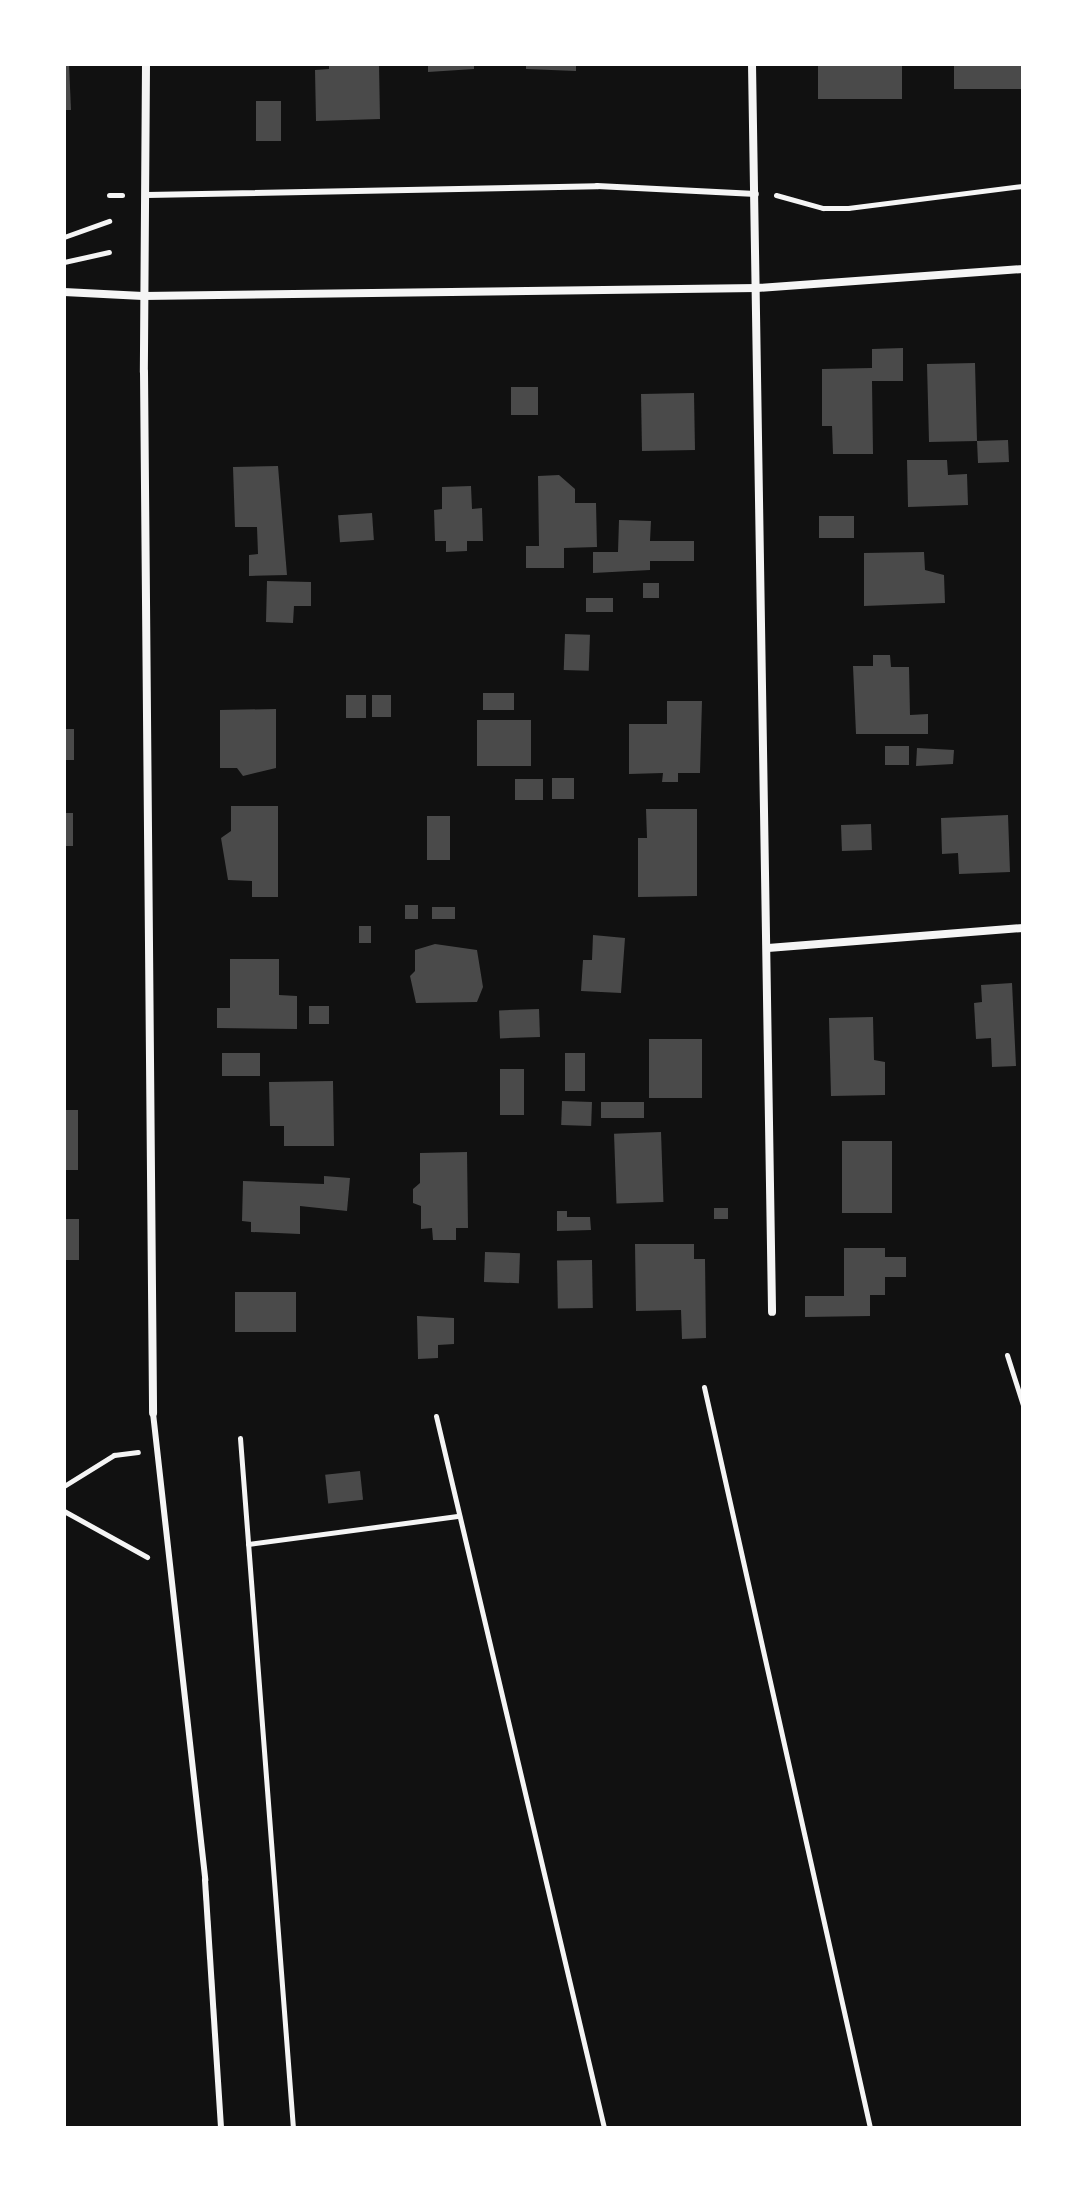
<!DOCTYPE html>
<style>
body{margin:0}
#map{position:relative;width:1087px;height:2192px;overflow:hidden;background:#111;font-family:Signika,sans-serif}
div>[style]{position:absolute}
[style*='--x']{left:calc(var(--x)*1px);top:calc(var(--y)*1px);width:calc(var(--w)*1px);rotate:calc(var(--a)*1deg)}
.building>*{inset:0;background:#4a4a4a;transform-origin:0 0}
.path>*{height:5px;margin:-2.5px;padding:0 2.5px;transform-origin:2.5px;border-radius:2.5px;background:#f5f5f5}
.service>*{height:6px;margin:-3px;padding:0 3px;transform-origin:3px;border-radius:3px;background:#f5f5f5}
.minor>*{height:8px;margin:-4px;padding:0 4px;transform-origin:4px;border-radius:4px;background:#f5f5f5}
span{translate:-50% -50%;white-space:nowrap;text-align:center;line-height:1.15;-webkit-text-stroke:6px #fff;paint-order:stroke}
.frame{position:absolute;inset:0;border:66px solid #fff;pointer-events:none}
</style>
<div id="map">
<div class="building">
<div style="clip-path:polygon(64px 64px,69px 64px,71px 110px,64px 110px)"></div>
<div style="clip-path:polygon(329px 64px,379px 64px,380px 119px,316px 121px,315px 70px,329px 69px)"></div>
<div style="clip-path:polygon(428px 64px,474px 64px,474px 69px,428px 72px)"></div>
<div style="clip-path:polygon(526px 64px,576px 64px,576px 71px,526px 69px)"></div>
<div style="left:818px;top:64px;width:84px;height:35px"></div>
<div style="left:954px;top:64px;width:67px;height:25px"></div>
<div style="left:256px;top:101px;width:25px;height:40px"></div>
<div style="clip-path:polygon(903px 348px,903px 381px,872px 381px,873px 454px,833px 454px,832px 426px,822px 426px,822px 369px,872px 368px,872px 349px)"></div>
<div style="clip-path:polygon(975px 363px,977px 441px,1008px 440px,1009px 462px,978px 463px,977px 441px,929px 442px,927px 364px)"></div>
<div style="left:511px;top:387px;width:27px;height:28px"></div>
<div style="left:694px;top:393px;width:57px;height:53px;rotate:89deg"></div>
<div style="clip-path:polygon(907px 460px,947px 460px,948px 475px,967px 474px,968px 505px,908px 507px)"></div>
<div style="clip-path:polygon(278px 466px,287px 575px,249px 576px,249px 555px,258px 554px,257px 527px,235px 527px,233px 467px)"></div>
<div style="clip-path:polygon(559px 475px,575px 489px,575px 503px,596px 503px,597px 547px,564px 548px,564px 568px,526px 568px,526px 546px,539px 546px,538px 476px)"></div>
<div style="clip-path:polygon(471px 486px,472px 509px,482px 508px,483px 541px,467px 541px,467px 551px,446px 552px,446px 541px,435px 541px,434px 510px,442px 509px,442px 487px)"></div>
<div style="left:372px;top:513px;width:27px;height:34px;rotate:86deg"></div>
<div style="left:819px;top:516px;width:35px;height:22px"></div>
<div style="clip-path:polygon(619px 520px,651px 521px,650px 541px,694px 541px,694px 561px,650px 561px,650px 570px,593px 573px,593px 552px,618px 552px)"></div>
<div style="clip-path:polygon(924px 552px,925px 570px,944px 575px,945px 603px,864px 606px,864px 553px)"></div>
<div style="clip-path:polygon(267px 581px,311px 582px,311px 606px,294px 606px,293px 623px,266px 622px)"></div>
<div style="left:643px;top:583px;width:16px;height:15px"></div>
<div style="left:613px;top:598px;width:14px;height:27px;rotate:90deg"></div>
<div style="left:565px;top:634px;width:25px;height:36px;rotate:2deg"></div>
<div style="clip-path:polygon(873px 655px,890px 655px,891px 667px,909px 667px,910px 715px,928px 714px,928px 734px,856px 734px,853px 666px,873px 666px)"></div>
<div style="left:514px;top:693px;width:17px;height:31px;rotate:90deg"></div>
<div style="left:346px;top:695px;width:20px;height:23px"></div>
<div style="left:372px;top:695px;width:19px;height:22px"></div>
<div style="clip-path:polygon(667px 701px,702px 701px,700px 773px,678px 773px,678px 782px,662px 782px,663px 773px,629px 774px,629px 724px,667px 724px)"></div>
<div style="clip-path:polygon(276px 709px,276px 768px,243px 776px,237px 768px,220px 768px,220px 710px)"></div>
<div style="left:477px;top:720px;width:54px;height:46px"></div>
<div style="left:64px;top:729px;width:10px;height:31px"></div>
<div style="left:885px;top:746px;width:24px;height:19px"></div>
<div style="clip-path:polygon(917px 748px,954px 750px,953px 764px,916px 766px)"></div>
<div style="left:552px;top:778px;width:22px;height:21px"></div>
<div style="left:515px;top:779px;width:28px;height:21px"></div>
<div style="clip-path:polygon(231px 806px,278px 806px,278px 897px,252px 897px,252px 881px,228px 880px,221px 838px,231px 831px)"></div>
<div style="clip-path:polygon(646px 809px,697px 809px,697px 896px,638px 897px,638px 838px,647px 838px)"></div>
<div style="left:64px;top:813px;width:9px;height:33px"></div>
<div style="clip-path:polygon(1008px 815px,1010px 872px,959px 874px,958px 853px,942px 854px,941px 818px)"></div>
<div style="left:450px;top:816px;width:44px;height:23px;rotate:90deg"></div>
<div style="left:871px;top:824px;width:26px;height:30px;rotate:88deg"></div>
<div style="left:405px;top:905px;width:13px;height:14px"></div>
<div style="left:432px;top:907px;width:23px;height:12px"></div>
<div style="left:359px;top:926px;width:12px;height:17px"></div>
<div style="clip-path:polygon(593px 935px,625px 938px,621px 993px,581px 991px,583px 960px,592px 960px)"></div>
<div style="clip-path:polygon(435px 944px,477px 950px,483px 987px,477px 1002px,416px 1003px,410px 976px,415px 971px,415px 950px)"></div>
<div style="clip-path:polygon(230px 959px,279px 959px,279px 995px,297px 996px,297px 1029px,217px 1028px,217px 1008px,230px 1008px)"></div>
<div style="clip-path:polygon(1012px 983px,1016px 1066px,992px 1067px,991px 1038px,976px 1039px,974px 1003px,982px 1002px,981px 985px)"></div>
<div style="left:309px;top:1006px;width:20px;height:18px"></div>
<div style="left:539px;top:1009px;width:28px;height:40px;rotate:88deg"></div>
<div style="clip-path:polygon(873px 1017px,874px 1060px,885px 1062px,885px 1095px,831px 1096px,829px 1018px)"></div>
<div style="left:702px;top:1039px;width:59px;height:53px;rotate:90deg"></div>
<div style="left:222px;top:1053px;width:38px;height:23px"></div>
<div style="left:565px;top:1053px;width:20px;height:38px"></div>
<div style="left:500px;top:1069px;width:24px;height:46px"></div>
<div style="clip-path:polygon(333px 1081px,334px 1146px,284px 1146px,284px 1126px,270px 1126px,269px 1082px)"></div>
<div style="left:562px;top:1101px;width:30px;height:24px;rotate:2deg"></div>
<div style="left:601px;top:1102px;width:43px;height:16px"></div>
<div style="left:64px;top:1110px;width:14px;height:60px"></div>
<div style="left:661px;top:1132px;width:70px;height:47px;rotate:88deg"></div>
<div style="left:842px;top:1141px;width:50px;height:72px"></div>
<div style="clip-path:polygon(467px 1152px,468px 1228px,456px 1228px,456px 1240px,433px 1240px,432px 1228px,421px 1229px,421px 1206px,413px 1203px,413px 1189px,420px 1183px,420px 1153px)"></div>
<div style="clip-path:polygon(324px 1176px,350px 1178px,347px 1211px,300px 1206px,300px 1234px,251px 1232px,251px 1222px,242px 1221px,243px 1181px,324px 1184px)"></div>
<div style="left:714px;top:1208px;width:14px;height:11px"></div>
<div style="clip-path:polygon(557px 1211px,567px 1211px,567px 1217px,590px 1217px,591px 1230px,557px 1231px)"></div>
<div style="left:64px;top:1219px;width:15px;height:41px"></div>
<div style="clip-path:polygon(635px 1244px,694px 1244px,694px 1259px,705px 1259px,706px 1338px,682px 1339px,681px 1310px,636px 1311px)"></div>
<div style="clip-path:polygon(844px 1248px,885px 1248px,885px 1257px,906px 1257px,906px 1277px,885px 1277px,885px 1295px,870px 1295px,870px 1316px,805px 1317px,805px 1296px,844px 1296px)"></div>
<div style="left:485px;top:1252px;width:35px;height:30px;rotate:2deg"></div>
<div style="left:592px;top:1260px;width:48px;height:35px;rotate:89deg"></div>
<div style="left:235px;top:1292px;width:61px;height:40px"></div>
<div style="clip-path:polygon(417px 1316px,454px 1318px,454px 1344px,438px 1345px,438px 1358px,418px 1359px)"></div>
<div style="left:360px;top:1471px;width:29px;height:35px;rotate:84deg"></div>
</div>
<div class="path">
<div style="--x:109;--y:195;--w:13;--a:0"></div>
<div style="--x:776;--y:195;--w:49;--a:15.5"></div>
<div style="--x:823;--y:208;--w:25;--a:0"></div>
<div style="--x:848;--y:208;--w:176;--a:-7.2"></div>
<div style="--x:64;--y:237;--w:48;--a:-19.6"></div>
<div style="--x:64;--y:262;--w:46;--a:-12.5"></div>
<div style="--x:1007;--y:1355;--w:52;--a:72.3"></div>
<div style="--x:704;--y:1387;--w:759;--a:77.37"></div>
<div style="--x:436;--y:1416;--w:732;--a:76.72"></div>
<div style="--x:240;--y:1438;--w:692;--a:85.61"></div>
<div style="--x:64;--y:1486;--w:59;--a:-31.8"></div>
<div style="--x:114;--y:1455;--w:24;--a:-7"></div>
<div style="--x:64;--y:1511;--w:95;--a:29"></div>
<div style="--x:248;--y:1544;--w:213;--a:-7.6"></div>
</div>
<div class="service">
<div style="--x:147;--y:195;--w:450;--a:-1.1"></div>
<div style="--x:597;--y:186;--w:159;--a:2.9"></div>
<div style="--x:153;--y:1413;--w:470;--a:83.6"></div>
<div style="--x:205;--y:1880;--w:249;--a:86.3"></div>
</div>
<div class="minor">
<div style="--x:146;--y:64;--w:308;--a:90.4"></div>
<div style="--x:144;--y:372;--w:1041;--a:89.5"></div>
<div style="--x:752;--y:64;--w:1248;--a:89.08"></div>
<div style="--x:64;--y:292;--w:79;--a:2.9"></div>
<div style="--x:143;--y:296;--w:614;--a:-0.75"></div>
<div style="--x:757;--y:288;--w:267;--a:-4.1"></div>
<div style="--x:768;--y:948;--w:256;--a:-4.5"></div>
</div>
<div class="frame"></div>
</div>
